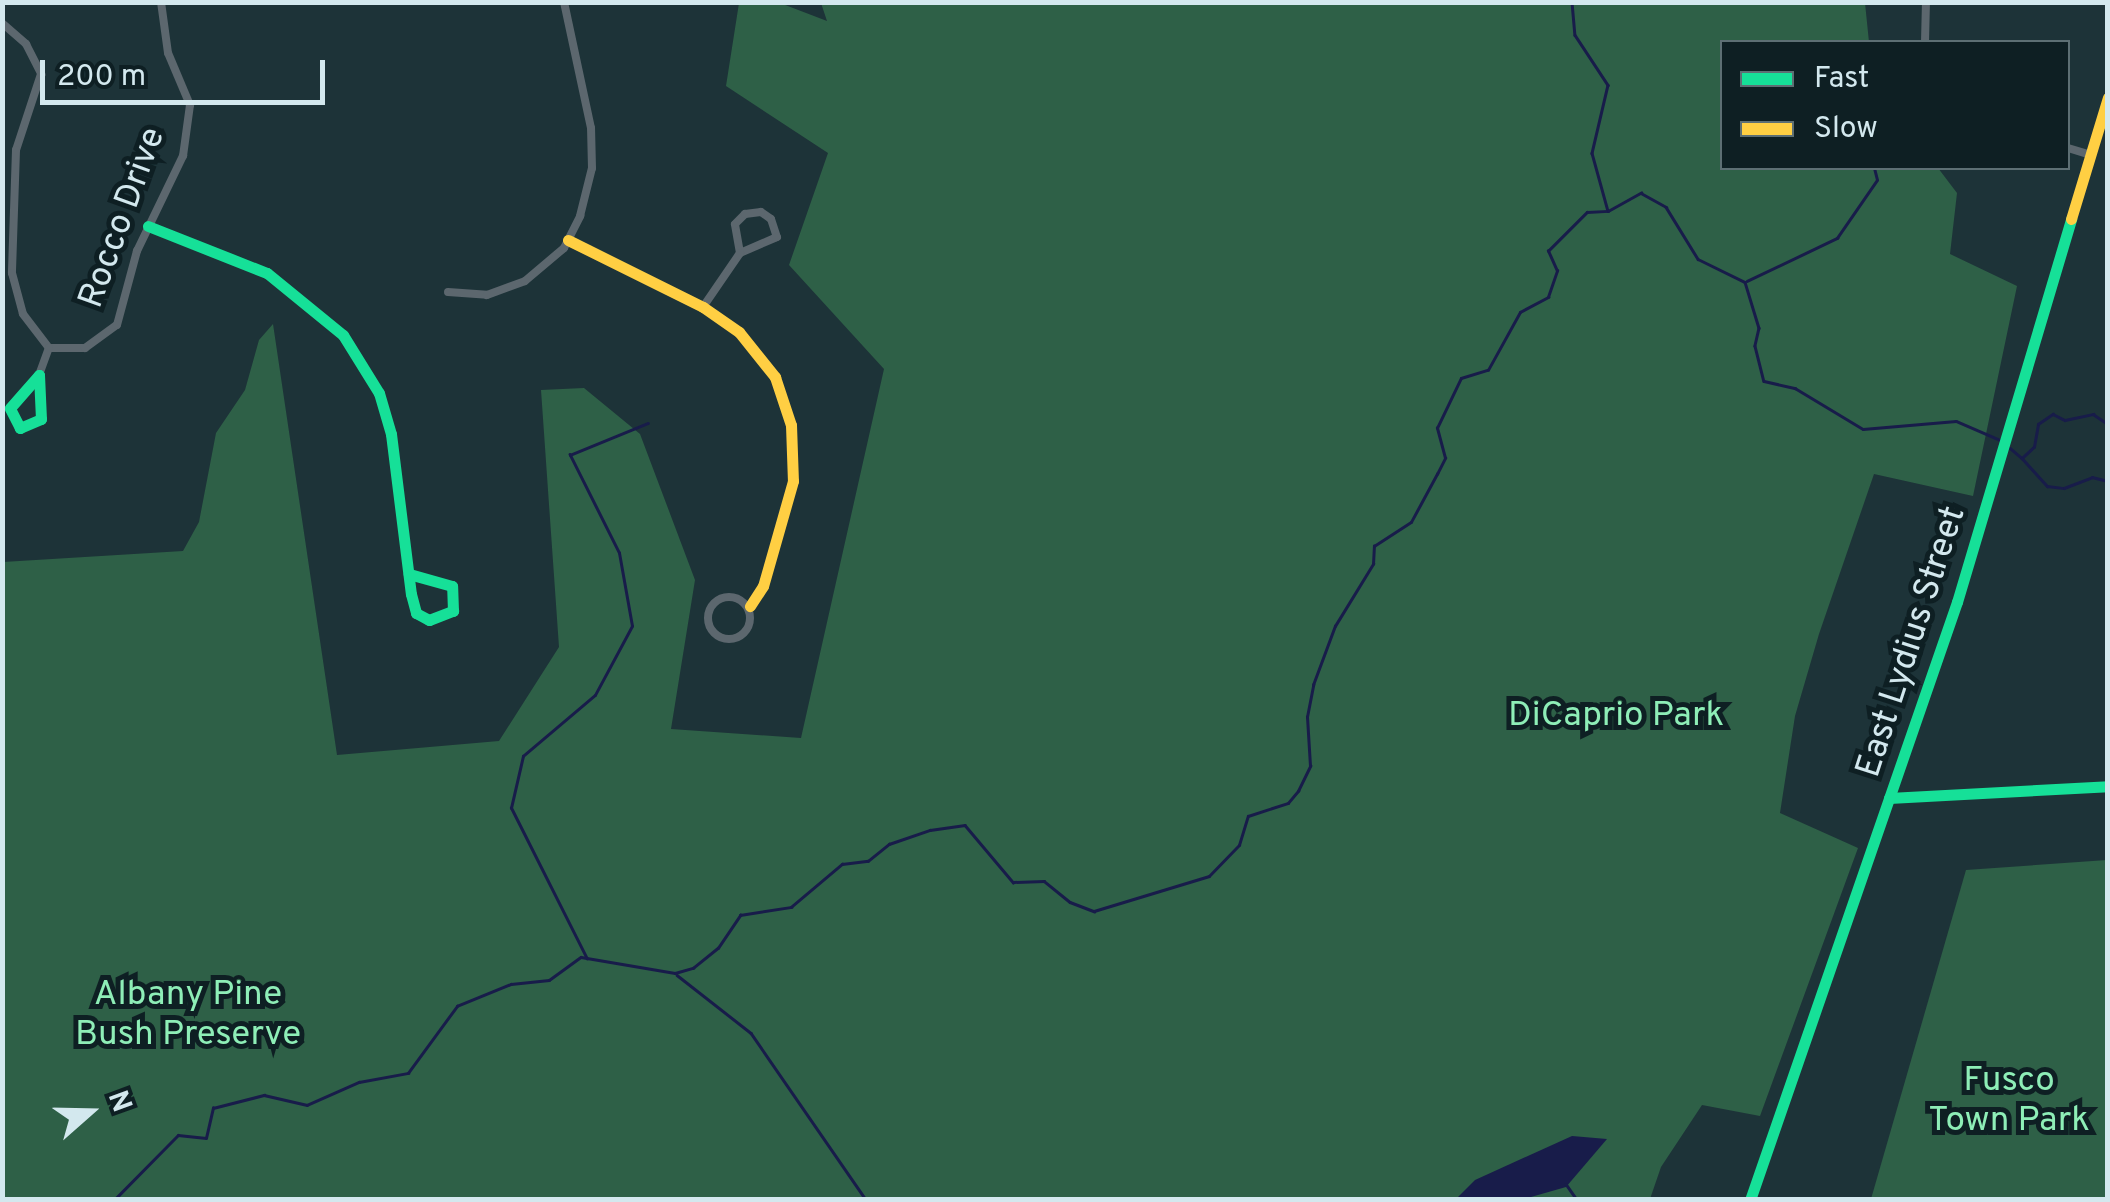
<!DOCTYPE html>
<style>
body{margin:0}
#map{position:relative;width:2110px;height:1202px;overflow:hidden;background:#1d3338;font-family:Overpass,sans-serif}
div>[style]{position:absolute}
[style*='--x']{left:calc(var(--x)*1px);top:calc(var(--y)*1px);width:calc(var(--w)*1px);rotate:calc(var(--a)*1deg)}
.green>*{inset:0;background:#2e6047}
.water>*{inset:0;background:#181c4a}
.stream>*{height:2.5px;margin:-1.25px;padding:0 1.25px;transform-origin:1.25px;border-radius:1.25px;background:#181c4a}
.street>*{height:8px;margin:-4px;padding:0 4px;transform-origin:4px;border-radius:4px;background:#5c676e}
.street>.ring{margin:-4px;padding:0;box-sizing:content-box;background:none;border:8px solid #5c676e;border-radius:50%}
.fast>*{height:11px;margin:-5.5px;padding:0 5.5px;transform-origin:5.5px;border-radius:5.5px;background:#16e098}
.slow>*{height:11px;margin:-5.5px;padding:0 5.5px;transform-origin:5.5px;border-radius:5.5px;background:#ffcf43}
span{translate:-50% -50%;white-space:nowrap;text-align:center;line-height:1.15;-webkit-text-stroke:10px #0e1f23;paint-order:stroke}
.street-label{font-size:35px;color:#d3e8ee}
.park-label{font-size:35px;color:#8eeeb7}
.frame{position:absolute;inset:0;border:5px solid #d3e8ee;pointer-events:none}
.legend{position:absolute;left:1720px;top:40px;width:350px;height:130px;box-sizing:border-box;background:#0e1f23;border:2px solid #5d6f74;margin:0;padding:12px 18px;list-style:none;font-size:30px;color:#d3e8ee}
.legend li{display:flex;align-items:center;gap:20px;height:50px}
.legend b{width:50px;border:2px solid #5d6f74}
.north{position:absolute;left:40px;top:1062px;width:100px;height:100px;-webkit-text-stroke:8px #0e1f23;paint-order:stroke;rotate:70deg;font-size:28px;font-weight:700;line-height:40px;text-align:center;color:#d3e8ee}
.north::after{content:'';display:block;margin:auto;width:35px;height:45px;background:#d3e8ee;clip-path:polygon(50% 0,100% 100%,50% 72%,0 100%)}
.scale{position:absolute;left:40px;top:60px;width:285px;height:45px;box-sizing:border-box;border:5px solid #d3e8ee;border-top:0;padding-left:12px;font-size:30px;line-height:35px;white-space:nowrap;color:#d3e8ee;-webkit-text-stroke:8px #0e1f23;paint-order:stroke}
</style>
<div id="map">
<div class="green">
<div style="clip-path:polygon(739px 3px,780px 3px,827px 21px,821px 3px,1865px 3px,1869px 42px,1722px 42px,1722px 168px,1938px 168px,1957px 193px,1950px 254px,2017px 286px,1973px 496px,1874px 474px,1819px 634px,1795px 716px,1780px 813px,1858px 848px,1760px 1116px,1702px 1105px,1661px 1167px,1650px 1199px,3px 1200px,3px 562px,183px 551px,199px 522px,216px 433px,245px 390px,259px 340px,273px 324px,337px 755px,499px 741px,559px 647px,541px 390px,584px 388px,640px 434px,695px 580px,671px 729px,801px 738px,884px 369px,789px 265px,828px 153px,726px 86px)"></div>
<div style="clip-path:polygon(2107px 860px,2107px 1199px,1871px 1199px,1966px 870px)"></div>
</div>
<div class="water">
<div style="clip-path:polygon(1572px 1136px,1607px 1139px,1566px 1187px,1524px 1199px,1456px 1199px,1475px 1180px)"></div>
</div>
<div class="stream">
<div style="--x:1572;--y:2;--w:33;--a:85"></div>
<div style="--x:1575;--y:35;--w:60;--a:56.6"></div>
<div style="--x:1608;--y:85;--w:70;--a:103.2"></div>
<div style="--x:1592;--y:153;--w:60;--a:74.6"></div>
<div style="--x:1747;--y:281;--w:100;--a:-25.5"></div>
<div style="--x:1837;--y:238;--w:70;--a:-55.4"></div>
<div style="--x:1877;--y:180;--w:12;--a:-104"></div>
<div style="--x:2010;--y:448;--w:16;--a:40"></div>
<div style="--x:2022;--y:458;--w:16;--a:-43"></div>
<div style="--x:2034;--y:447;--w:23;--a:-80"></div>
<div style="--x:2038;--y:424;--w:18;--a:-34"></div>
<div style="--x:2053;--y:414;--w:13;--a:27"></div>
<div style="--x:2065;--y:420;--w:29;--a:-12"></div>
<div style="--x:2093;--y:414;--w:18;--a:34"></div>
<div style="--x:2022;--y:458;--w:38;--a:48"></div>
<div style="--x:2047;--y:486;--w:17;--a:7"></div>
<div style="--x:2064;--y:488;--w:30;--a:-21"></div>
<div style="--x:2092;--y:477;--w:16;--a:14"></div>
<div style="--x:587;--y:959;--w:169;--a:-116.7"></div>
<div style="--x:511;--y:808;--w:53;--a:-77"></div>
<div style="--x:523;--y:756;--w:94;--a:-40.3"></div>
<div style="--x:595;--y:695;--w:78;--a:-61.8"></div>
<div style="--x:632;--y:626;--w:74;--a:-100.1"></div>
<div style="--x:619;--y:553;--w:110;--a:-116.6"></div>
<div style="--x:570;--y:455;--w:84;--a:-22.3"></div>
<div style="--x:677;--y:975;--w:94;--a:38.1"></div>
<div style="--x:751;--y:1033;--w:203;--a:55.4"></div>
<div style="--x:1566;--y:1184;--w:19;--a:55"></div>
<div style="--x:114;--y:1200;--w:91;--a:-45.4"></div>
<div style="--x:178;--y:1135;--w:28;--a:6"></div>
<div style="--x:206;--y:1138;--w:31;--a:-77"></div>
<div style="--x:213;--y:1108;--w:53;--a:-14.3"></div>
<div style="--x:264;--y:1095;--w:44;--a:13.1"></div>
<div style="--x:307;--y:1105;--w:57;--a:-23.9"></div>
<div style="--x:359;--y:1082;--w:50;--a:-10.4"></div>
<div style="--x:408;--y:1073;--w:83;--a:-53.8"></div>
<div style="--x:457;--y:1006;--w:58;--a:-22.2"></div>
<div style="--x:511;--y:984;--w:38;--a:-6"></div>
<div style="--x:549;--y:980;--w:39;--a:-36"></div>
<div style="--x:581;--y:957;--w:95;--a:9.7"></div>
<div style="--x:675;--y:973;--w:19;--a:-16"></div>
<div style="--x:693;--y:968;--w:32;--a:-39"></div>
<div style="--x:718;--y:948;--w:40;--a:-56"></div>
<div style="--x:740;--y:915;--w:52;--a:-8.9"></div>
<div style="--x:791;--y:907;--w:67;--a:-40.1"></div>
<div style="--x:842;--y:864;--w:26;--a:-7"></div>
<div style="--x:868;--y:861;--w:27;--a:-39"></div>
<div style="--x:889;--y:844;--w:43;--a:-18.9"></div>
<div style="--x:930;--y:830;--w:35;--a:-8"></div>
<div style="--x:965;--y:825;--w:75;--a:49.9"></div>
<div style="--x:1013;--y:882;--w:31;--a:-2"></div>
<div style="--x:1044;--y:881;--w:33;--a:39"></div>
<div style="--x:1070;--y:902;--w:26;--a:21"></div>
<div style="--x:1094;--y:911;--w:120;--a:-16.9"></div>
<div style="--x:1209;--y:876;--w:43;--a:-45.9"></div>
<div style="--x:1239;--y:845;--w:30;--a:-73"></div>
<div style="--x:1248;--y:816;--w:42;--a:-18"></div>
<div style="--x:1288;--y:803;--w:16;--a:-50"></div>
<div style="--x:1298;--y:791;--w:28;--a:-64"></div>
<div style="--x:1310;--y:766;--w:49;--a:-93.5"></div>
<div style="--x:1307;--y:717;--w:33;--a:-79"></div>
<div style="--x:1313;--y:685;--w:63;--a:-69.6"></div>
<div style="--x:1335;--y:626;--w:73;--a:-58.5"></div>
<div style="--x:1373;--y:564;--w:18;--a:-87"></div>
<div style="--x:1374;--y:546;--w:44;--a:-33"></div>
<div style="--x:1411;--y:522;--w:55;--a:-61.6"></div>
<div style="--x:1437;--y:474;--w:18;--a:-63"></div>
<div style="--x:1445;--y:458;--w:31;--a:-105"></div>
<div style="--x:1437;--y:428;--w:55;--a:-64.4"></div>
<div style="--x:1461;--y:378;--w:28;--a:-17"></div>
<div style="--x:1488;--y:370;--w:66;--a:-61.1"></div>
<div style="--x:1520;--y:312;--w:32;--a:-28"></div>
<div style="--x:1548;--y:297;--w:28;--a:-71"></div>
<div style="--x:1557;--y:271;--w:22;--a:-114"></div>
<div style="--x:1548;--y:251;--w:55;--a:-45"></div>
<div style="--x:1587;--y:212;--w:21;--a:-3"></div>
<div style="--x:1608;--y:211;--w:38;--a:-29"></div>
<div style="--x:1641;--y:193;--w:29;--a:29"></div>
<div style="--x:1666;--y:207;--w:61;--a:58.4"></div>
<div style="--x:1698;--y:259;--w:52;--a:26.1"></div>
<div style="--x:1745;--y:282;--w:48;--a:73.1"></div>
<div style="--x:1759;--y:328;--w:18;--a:103"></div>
<div style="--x:1755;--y:346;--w:36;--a:76"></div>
<div style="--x:1764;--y:381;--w:32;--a:13"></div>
<div style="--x:1795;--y:388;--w:79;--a:31.1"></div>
<div style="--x:1863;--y:429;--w:93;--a:-4.9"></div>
<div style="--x:1956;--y:421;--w:48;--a:23.4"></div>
</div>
<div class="street">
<div style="--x:2;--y:23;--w:32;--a:41"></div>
<div style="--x:26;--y:44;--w:34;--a:63"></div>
<div style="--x:41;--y:74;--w:80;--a:108.2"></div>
<div style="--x:16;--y:150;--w:123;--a:91.9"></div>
<div style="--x:12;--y:273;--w:42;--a:75"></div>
<div style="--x:23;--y:314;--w:43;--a:52.6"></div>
<div style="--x:1925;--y:42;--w:40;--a:-88.6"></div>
<div style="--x:2068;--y:148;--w:21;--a:17"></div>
<div style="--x:761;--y:212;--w:12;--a:35"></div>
<div style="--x:771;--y:219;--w:19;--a:72"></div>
<div style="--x:777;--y:237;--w:40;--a:156.6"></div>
<div style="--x:740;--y:253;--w:29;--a:-100"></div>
<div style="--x:735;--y:224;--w:14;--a:-45"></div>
<div style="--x:745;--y:214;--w:16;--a:-7"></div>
<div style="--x:448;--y:292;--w:39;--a:4"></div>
<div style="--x:487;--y:295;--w:40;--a:-20.2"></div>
<div style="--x:525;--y:281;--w:51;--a:-40.2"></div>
<div style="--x:564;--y:248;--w:36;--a:-63"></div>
<div style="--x:580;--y:216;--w:49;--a:-76"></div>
<div style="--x:592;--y:168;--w:40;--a:-91.4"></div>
<div style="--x:591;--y:128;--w:129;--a:-102.1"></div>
<div style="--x:703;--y:307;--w:65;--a:-55.6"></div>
<div style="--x:49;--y:348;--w:36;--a:0"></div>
<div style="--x:85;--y:348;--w:39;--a:-36"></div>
<div style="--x:117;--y:325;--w:77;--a:-74.9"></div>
<div style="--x:137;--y:251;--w:106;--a:-64.2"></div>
<div style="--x:183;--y:156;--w:51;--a:-82.2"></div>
<div style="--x:190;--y:105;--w:56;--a:-112.9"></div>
<div style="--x:168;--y:53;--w:51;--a:-97.8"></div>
<div style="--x:39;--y:375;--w:29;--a:-70"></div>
<div class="ring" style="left:708px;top:597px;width:34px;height:34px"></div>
</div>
<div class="fast">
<div style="--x:148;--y:226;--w:128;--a:21.6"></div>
<div style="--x:267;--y:273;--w:98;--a:39.2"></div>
<div style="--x:343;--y:335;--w:68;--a:58.2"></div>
<div style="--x:379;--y:393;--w:43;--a:73.7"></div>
<div style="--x:391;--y:434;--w:161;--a:82.9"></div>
<div style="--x:411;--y:594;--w:20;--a:75"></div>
<div style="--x:416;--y:613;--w:15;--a:28"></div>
<div style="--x:429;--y:620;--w:26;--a:-21"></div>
<div style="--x:453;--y:611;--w:25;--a:-92"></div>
<div style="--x:452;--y:586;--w:45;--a:-164.4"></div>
<div style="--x:39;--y:375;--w:44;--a:87.4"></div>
<div style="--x:41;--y:419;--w:23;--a:157"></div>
<div style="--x:20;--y:428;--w:22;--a:-117"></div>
<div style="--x:10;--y:408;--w:44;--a:-48.7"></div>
<div style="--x:1889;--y:798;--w:219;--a:-3.1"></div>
<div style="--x:1750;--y:1200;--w:633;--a:-70.91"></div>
<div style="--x:1957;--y:602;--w:400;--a:-73.4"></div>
</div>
<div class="slow">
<div style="--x:2071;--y:219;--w:127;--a:-73.1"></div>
<div style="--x:568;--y:240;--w:151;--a:26.4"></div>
<div style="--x:703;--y:307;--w:44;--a:34.8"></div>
<div style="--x:739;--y:332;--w:58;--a:51.3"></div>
<div style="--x:775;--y:377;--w:51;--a:71.6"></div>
<div style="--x:791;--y:425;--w:56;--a:88"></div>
<div style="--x:793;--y:481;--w:109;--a:105.9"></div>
<div style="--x:763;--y:586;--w:24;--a:123"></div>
</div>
<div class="street-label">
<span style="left:123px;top:218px;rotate:-70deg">Rocco Drive</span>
<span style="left:1912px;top:642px;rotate:-72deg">East Lydius Street</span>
</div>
<div class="park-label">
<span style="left:1616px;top:716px">DiCaprio Park</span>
<span style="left:188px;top:1015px">Albany Pine<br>Bush Preserve</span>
<span style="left:2009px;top:1101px">Fusco<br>Town Park</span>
</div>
<div class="frame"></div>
<ul class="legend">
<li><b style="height:12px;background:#16e098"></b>Fast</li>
<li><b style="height:12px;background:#ffcf43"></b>Slow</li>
</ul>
<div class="north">N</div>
<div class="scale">200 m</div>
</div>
